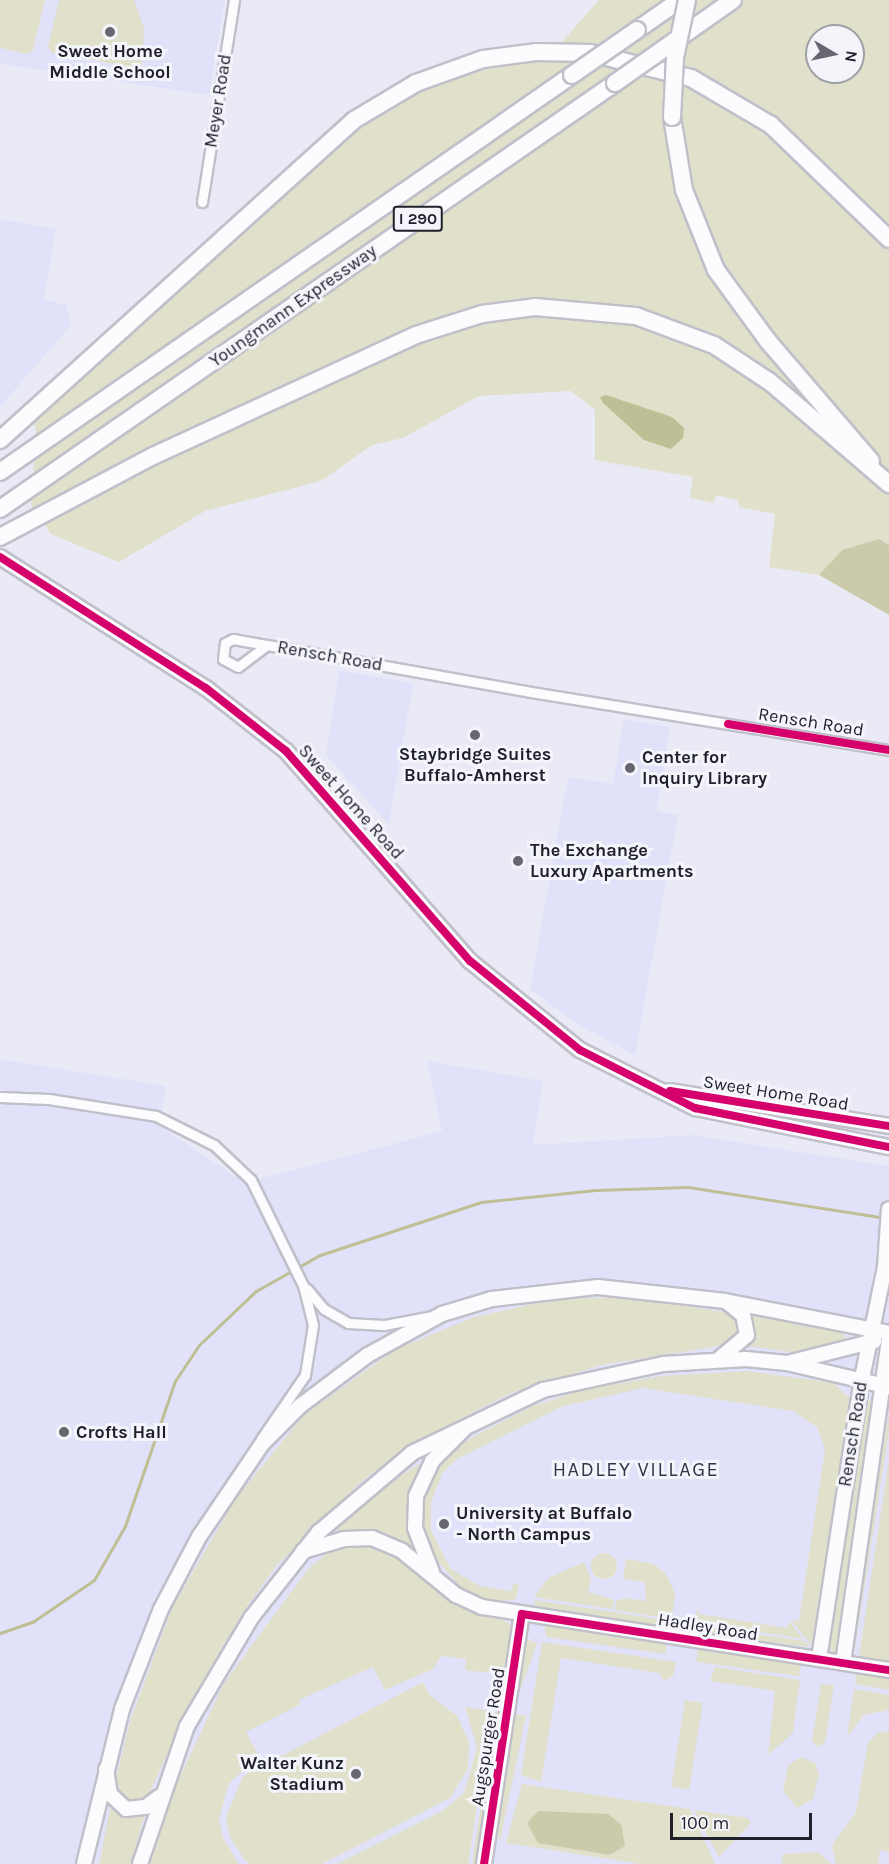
<!DOCTYPE html>
<style>
body{margin:0}
#map{position:relative;width:889px;height:1864px;overflow:hidden;background:#eaeaf6;font-family:Karla,sans-serif}
div>[style]{position:absolute}
[style*='--x']{left:calc(var(--x)*1px);top:calc(var(--y)*1px);width:calc(var(--w)*1px);rotate:calc(var(--a)*1deg)}
.built>*{inset:0;background:#e1e2fa}
.green>*{inset:0;background:#e0e0cb;transform-origin:0 0}
.round{border-radius:50%}
.forest>*{inset:0;background:#cbcbac}
.water>*{inset:0;background:#bfbf95}
.stream>*{height:3px;margin:-1.5px;padding:0 1.5px;transform-origin:1.5px;border-radius:1.5px;background:#bfbf95}
.roads{filter:drop-shadow(2px 0 #c0c0ca) drop-shadow(-2px 0 #c0c0ca) drop-shadow(0 2px #c0c0ca) drop-shadow(0 -2px #c0c0ca)}
.street>*{height:9px;margin:-4.5px;padding:0 4.5px;transform-origin:4.5px;border-radius:4.5px;background:#fcfcfe}
.secondary>*{height:14px;margin:-7px;padding:0 7px;transform-origin:7px;border-radius:7px;background:#fcfcfe}
.highway>*{height:16px;margin:-8px;padding:0 8px;transform-origin:8px;border-radius:8px;background:#fcfcfe}
.bridges{filter:drop-shadow(2px 0 #c0c0ca) drop-shadow(-2px 0 #c0c0ca) drop-shadow(0 2px #c0c0ca) drop-shadow(0 -2px #c0c0ca)}
.highway-bridge>*{height:16px;margin:-8px;padding:0 8px;transform-origin:8px;border-radius:8px;background:#fcfcfe}
.cycleway>*{height:8px;margin:-4px;padding:0 4px;transform-origin:4px;border-radius:4px;background:#d6006c}
.dots>*{width:16px;height:16px;translate:-50% -50%;box-sizing:border-box;border:3px solid #f4f5fa;border-radius:50%}
span{translate:-50% -50%;white-space:nowrap;text-align:center;line-height:1.15;-webkit-text-stroke:6px #f4f5fa;paint-order:stroke}
.shield-label span{padding:2px 4px;background:#f4f5fa;border:2px solid;border-radius:4px;-webkit-text-stroke-width:0}
.shield-label{font-size:16px;color:#1f202a;font-weight:700}
.poi-label{font-size:18px;color:#1f202a;font-weight:700}
.left{translate:0 -50%;text-align:left}
.right{translate:-100% -50%;text-align:right}
.street-label{font-size:18px;color:#1f202a}
.neighbourhood-label{font-size:20px;color:#333449;letter-spacing:1.5px}
.north{position:absolute;left:805px;top:24px;width:60px;height:60px;box-sizing:border-box;background:#f4f5fa;border:2px solid #9fa0a7;border-radius:50%;rotate:99deg;font-size:16px;font-weight:700;line-height:24px;text-align:center;color:#1f202a}
.north::after{content:'';display:block;margin:auto;width:21px;height:27px;background:#666771;clip-path:polygon(50% 0,100% 100%,50% 72%,0 100%)}
.scale{position:absolute;left:670px;top:1813px;width:142px;height:27px;box-sizing:border-box;border:3px solid #1f202a;border-top:0;padding-left:8px;font-size:18px;line-height:21px;white-space:nowrap;color:#1f202a;-webkit-text-stroke:4px #f4f5fa;paint-order:stroke}
</style>
<div id="map">
<div class="built">
<div style="clip-path:polygon(0 0,225px 0,209px 95px,0 64px)"></div>
<div style="clip-path:polygon(0 219px,56px 229px,44px 299px,66px 305px,71px 325px,0 407px)"></div>
<div style="clip-path:polygon(339px 670px,413px 683px,389px 825px,326px 755px)"></div>
<div style="clip-path:polygon(624px 719px,670px 727px,657px 811px,678px 815px,635px 1055px,574px 1022px,530px 989px,568px 777px,613px 784px)"></div>
<div style="clip-path:polygon(0 1059px,166px 1086px,159px 1125px,245px 1183px,442px 1131px,427px 1061px,543px 1081px,533px 1145px,692px 1135px,889px 1166px,889px 1864px,0 1864px)"></div>
</div>
<div class="green">
<div style="clip-path:polygon(0 0,45px 0,33px 50px,27px 54px,0 48px)"></div>
<div style="clip-path:polygon(59px 0,134px 0,144px 28px,142px 69px,52px 53px,48px 47px)"></div>
<div style="clip-path:polygon(evenodd,599px 0,889px 0,889px 545px,879px 539px,842px 550px,819px 575px,769px 567px,775px 514px,739px 507px,738px 500px,716px 495px,714px 503px,690px 498px,693px 477px,595px 460px,595px 410px,571px 391px,479px 396px,403px 438px,372px 445px,321px 481px,205px 511px,119px 562px,51px 534px,31px 505px,36px 427px,25px 417px,326px 142px,416px 83px,554px 51px,599px 0,817px 36px,853px 36px,853px 72px,817px 72px,817px 36px)"></div>
<div style="clip-path:polygon(632px 1297px,729px 1313px,738px 1320px,739px 1335px,726px 1345px,602px 1365px,511px 1393px,411px 1444px,363px 1480px,276px 1566px,241px 1615px,193px 1698px,150px 1792px,137px 1801px,122px 1796px,116px 1778px,130px 1721px,173px 1606px,236px 1498px,304px 1415px,394px 1350px,474px 1317px,555px 1299px)"></div>
<div style="clip-path:polygon(750px 1315px,843px 1333px,848px 1343px,797px 1353px,747px 1346px)"></div>
<div style="clip-path:polygon(747px 1371px,834px 1383px,850px 1398px,812px 1646px,791px 1620px,799px 1621px,825px 1449px,817px 1427px,793px 1411px,642px 1388px,561px 1407px,457px 1459px,443px 1472px,431px 1502px,431px 1530px,451px 1569px,480px 1586px,512px 1591px,513px 1584px,519px 1585px,516px 1599px,493px 1602px,464px 1590px,428px 1551px,420px 1504px,433px 1467px,474px 1436px,533px 1406px,582px 1390px,662px 1376px)"></div>
<div style="clip-path:polygon(866px 1400px,872px 1401px,859px 1509px,839px 1649px,833px 1652px,827px 1645px)"></div>
<div style="clip-path:polygon(889px 1412px,889px 1431px,854px 1654px,851px 1646px)"></div>
<div style="clip-path:polygon(426px 1459px,415px 1483px,415px 1553px,370px 1532px,332px 1535px,377px 1492px)"></div>
<div style="clip-path:polygon(889px 1459px,889px 1662px,859px 1657px)"></div>
<div style="clip-path:polygon(340px 1543px,380px 1543px,448px 1600px,508px 1622px,512px 1630px,506px 1668px,499px 1674px,465px 1670px,466px 1659px,441px 1656px,433px 1669px,385px 1690px,373px 1667px,299px 1700px,301px 1704px,246px 1732px,259px 1757px,229px 1783px,219px 1819px,223px 1838px,239px 1864px,149px 1864px,177px 1783px,224px 1683px,308px 1569px)"></div>
<div class="round" style="left:591px;top:1553px;width:26px;height:26px"></div>
<div style="clip-path:polygon(626px 1559px,654px 1564px,666px 1574px,675px 1593px,672px 1619px,615px 1610px,616px 1601px,625px 1598px,646px 1601px,645px 1582px,623px 1579px)"></div>
<div style="clip-path:polygon(584px 1562px,591px 1578px,588px 1592px,614px 1600px,612px 1609px,534px 1597px,548px 1578px)"></div>
<div style="clip-path:polygon(534px 1600px,672px 1621px,671px 1628px,536px 1609px)"></div>
<div style="clip-path:polygon(698px 1606px,699px 1614px,787px 1628px,789px 1621px,803px 1639px,695px 1622px)"></div>
<div style="clip-path:polygon(544px 1625px,666px 1644px,666px 1654px,546px 1637px)"></div>
<div style="clip-path:polygon(694px 1625px,805px 1641px,810px 1647px,701px 1634px)"></div>
<div style="left:526px;top:1639px;width:12px;height:72px;rotate:20deg"></div>
<div style="clip-path:polygon(542px 1642px,676px 1662px,673px 1676px,664px 1681px,659px 1673px,561px 1658px,541px 1782px,521px 1775px)"></div>
<div style="left:698px;top:1649px;width:104px;height:13px;rotate:8deg"></div>
<div style="clip-path:polygon(715px 1667px,800px 1680px,793px 1733px,768px 1755px,775px 1691px,710px 1681px)"></div>
<div style="clip-path:polygon(856px 1674px,889px 1678px,889px 1690px,855px 1684px)"></div>
<div style="clip-path:polygon(423px 1682px,429px 1694px,457px 1716px,469px 1742px,468px 1769px,450px 1798px,322px 1864px,250px 1864px,244px 1859px,230px 1837px,226px 1817px,243px 1776px)"></div>
<div style="clip-path:polygon(821px 1684px,834px 1685px,825px 1743px,818px 1747px,812px 1741px)"></div>
<div style="clip-path:polygon(854px 1689px,889px 1695px,889px 1710px,864px 1715px,847px 1737px)"></div>
<div style="left:685px;top:1700px;width:18px;height:88px;rotate:9deg"></div>
<div style="clip-path:polygon(465px 1707px,492px 1711px,468px 1864px,337px 1864px,444px 1810px,464px 1792px,477px 1748px)"></div>
<div style="clip-path:polygon(495px 1712px,500px 1712px,476px 1864px,472px 1864px)"></div>
<div style="clip-path:polygon(515px 1714px,526px 1716px,500px 1841px,497px 1833px)"></div>
<div style="clip-path:polygon(889px 1731px,889px 1852px,880px 1850px,878px 1864px,836px 1864px,832px 1845px,856px 1812px,868px 1743px,877px 1733px)"></div>
<div style="clip-path:polygon(801px 1757px,815px 1763px,819px 1774px,813px 1799px,797px 1808px,783px 1791px,788px 1765px)"></div>
<div style="clip-path:polygon(522px 1784px,690px 1809px,715px 1864px,641px 1864px,506px 1843px)"></div>
<div style="clip-path:polygon(111px 1804px,145px 1813px,131px 1864px,99px 1864px)"></div>
<div style="clip-path:polygon(694px 1810px,748px 1818px,751px 1823px,719px 1857px)"></div>
<div style="clip-path:polygon(818px 1852px,831px 1864px,782px 1864px,783px 1854px)"></div>
</div>
<div class="forest">
<div style="clip-path:polygon(879px 539px,889px 545px,889px 615px,819px 575px,842px 550px)"></div>
<div style="clip-path:polygon(538px 1811px,608px 1814px,621px 1824px,625px 1846px,610px 1855px,538px 1843px,527px 1823px)"></div>
</div>
<div class="water">
<div style="clip-path:polygon(606px 395px,672px 417px,684px 428px,683px 438px,671px 449px,644px 440px,603px 403px,600px 397px)"></div>
</div>
<div class="stream">
<div style="--x:0;--y:1633;--w:36;--a:-19"></div>
<div style="--x:34;--y:1621;--w:73;--a:-34.3"></div>
<div style="--x:94;--y:1580;--w:62;--a:-60.1"></div>
<div style="--x:125;--y:1526;--w:153;--a:-71"></div>
<div style="--x:175;--y:1381;--w:43;--a:-56.3"></div>
<div style="--x:199;--y:1345;--w:79;--a:-43.5"></div>
<div style="--x:256;--y:1291;--w:73;--a:-29.4"></div>
<div style="--x:320;--y:1255;--w:169;--a:-18.2"></div>
<div style="--x:481;--y:1202;--w:115;--a:-6"></div>
<div style="--x:595;--y:1190;--w:93;--a:-1.8"></div>
<div style="--x:688;--y:1187;--w:194;--a:8.9"></div>
</div>
<div class="roads">
<div class="street">
<div style="--x:202;--y:202;--w:205;--a:-81"></div>
<div style="--x:267;--y:645;--w:36;--a:143"></div>
<div style="--x:238;--y:667;--w:17;--a:-152"></div>
<div style="--x:223;--y:659;--w:16;--a:-83"></div>
<div style="--x:225;--y:643;--w:9;--a:-27"></div>
<div style="--x:233;--y:639;--w:35;--a:10"></div>
<div style="--x:267;--y:645;--w:274;--a:10.1"></div>
<div style="--x:537;--y:693;--w:357;--a:9.2"></div>
<div style="--x:0;--y:1097;--w:49;--a:2.3"></div>
<div style="--x:49;--y:1099;--w:108;--a:9"></div>
<div style="--x:156;--y:1116;--w:65;--a:26.6"></div>
<div style="--x:214;--y:1145;--w:51;--a:43.4"></div>
<div style="--x:251;--y:1180;--w:117;--a:63.7"></div>
<div style="--x:303;--y:1285;--w:41;--a:76"></div>
<div style="--x:313;--y:1325;--w:51;--a:99.1"></div>
<div style="--x:305;--y:1375;--w:78;--a:124.5"></div>
<div style="--x:307;--y:1289;--w:26;--a:50"></div>
<div style="--x:324;--y:1309;--w:28;--a:30"></div>
<div style="--x:348;--y:1323;--w:36;--a:3"></div>
<div style="--x:384;--y:1325;--w:49;--a:-10.6"></div>
</div>
<div class="secondary">
<div style="--x:0;--y:557;--w:244;--a:32.5"></div>
<div style="--x:206;--y:688;--w:102;--a:38.2"></div>
<div style="--x:286;--y:751;--w:279;--a:48.8"></div>
<div style="--x:470;--y:961;--w:141;--a:39"></div>
<div style="--x:580;--y:1050;--w:129;--a:26.8"></div>
<div style="--x:695;--y:1108;--w:198;--a:11.4"></div>
<div style="--x:669;--y:1091;--w:223;--a:9"></div>
<div style="--x:720;--y:1358;--w:35;--a:-40"></div>
<div style="--x:747;--y:1335;--w:20;--a:-101"></div>
<div style="--x:743;--y:1315;--w:19;--a:-141"></div>
<div style="--x:787;--y:1363;--w:90;--a:-14.2"></div>
<div style="--x:303;--y:1551;--w:43;--a:-16.3"></div>
<div style="--x:344;--y:1539;--w:28;--a:-2"></div>
<div style="--x:372;--y:1538;--w:33;--a:23"></div>
<div style="--x:402;--y:1551;--w:70;--a:39.2"></div>
<div style="--x:456;--y:1595;--w:29;--a:25"></div>
<div style="--x:482;--y:1607;--w:412;--a:8.8"></div>
<div style="--x:432;--y:1572;--w:47;--a:-111.1"></div>
<div style="--x:415;--y:1528;--w:32;--a:-88"></div>
<div style="--x:416;--y:1496;--w:38;--a:-65"></div>
<div style="--x:432;--y:1461;--w:45;--a:-45"></div>
<div style="--x:819;--y:1659;--w:284;--a:-81.3"></div>
<div style="--x:862;--y:1378;--w:113;--a:-78.3"></div>
<div style="--x:885;--y:1267;--w:58;--a:-86.1"></div>
<div style="--x:843;--y:1663;--w:327;--a:-81.9"></div>
<div style="--x:106;--y:1769;--w:25;--a:81"></div>
<div style="--x:110;--y:1794;--w:22;--a:43"></div>
<div style="--x:126;--y:1809;--w:20;--a:-6"></div>
<div style="--x:146;--y:1807;--w:16;--a:-38"></div>
<div style="--x:84;--y:1864;--w:160;--a:-76.2"></div>
<div style="--x:122;--y:1709;--w:107;--a:-68.7"></div>
<div style="--x:161;--y:1609;--w:81;--a:-62.2"></div>
<div style="--x:199;--y:1537;--w:112;--a:-55.9"></div>
<div style="--x:262;--y:1444;--w:54;--a:-45"></div>
<div style="--x:300;--y:1406;--w:85;--a:-36.9"></div>
<div style="--x:368;--y:1355;--w:85;--a:-29"></div>
<div style="--x:442;--y:1314;--w:52;--a:-16.7"></div>
<div style="--x:492;--y:1299;--w:107;--a:-6.5"></div>
<div style="--x:598;--y:1287;--w:128;--a:6.3"></div>
<div style="--x:725;--y:1301;--w:167;--a:11"></div>
<div style="--x:140;--y:1864;--w:146;--a:-71.2"></div>
<div style="--x:187;--y:1726;--w:126;--a:-59.3"></div>
<div style="--x:251;--y:1618;--w:110;--a:-51.7"></div>
<div style="--x:319;--y:1532;--w:122;--a:-40.3"></div>
<div style="--x:412;--y:1453;--w:145;--a:-25.7"></div>
<div style="--x:543;--y:1390;--w:123;--a:-12.2"></div>
<div style="--x:663;--y:1364;--w:83;--a:-3.4"></div>
<div style="--x:746;--y:1359;--w:41;--a:5.6"></div>
<div style="--x:787;--y:1363;--w:105;--a:13.2"></div>
<div style="--x:484;--y:1864;--w:253;--a:-81.4"></div>
</div>
<div class="highway">
<div style="--x:637;--y:30;--w:52;--a:-34.9"></div>
<div style="--x:679;--y:38;--w:66;--a:-35.1"></div>
<div style="--x:672;--y:117;--w:74;--a:80.7"></div>
<div style="--x:684;--y:190;--w:86;--a:68.2"></div>
<div style="--x:716;--y:270;--w:88;--a:53.8"></div>
<div style="--x:768;--y:341;--w:158;--a:49.4"></div>
<div style="--x:0;--y:440;--w:477;--a:-42.1"></div>
<div style="--x:354;--y:120;--w:72;--a:-30.8"></div>
<div style="--x:416;--y:83;--w:71;--a:-19.7"></div>
<div style="--x:483;--y:59;--w:53;--a:-7.5"></div>
<div style="--x:536;--y:52;--w:54;--a:1.1"></div>
<div style="--x:590;--y:53;--w:104;--a:13.9"></div>
<div style="--x:691;--y:78;--w:93;--a:30.4"></div>
<div style="--x:771;--y:125;--w:164;--a:44"></div>
<div style="--x:0;--y:472;--w:696;--a:-34.76"></div>
<div style="--x:0;--y:509;--w:748;--a:-34.71"></div>
<div style="--x:0;--y:537;--w:173;--a:-27.9"></div>
<div style="--x:153;--y:456;--w:289;--a:-24.7"></div>
<div style="--x:416;--y:335;--w:69;--a:-17.7"></div>
<div style="--x:482;--y:314;--w:53;--a:-7.5"></div>
<div style="--x:535;--y:307;--w:101;--a:5.1"></div>
<div style="--x:636;--y:316;--w:83;--a:20.4"></div>
<div style="--x:714;--y:345;--w:67;--a:33.5"></div>
<div style="--x:770;--y:382;--w:157;--a:40.6"></div>
</div>
</div>
<div class="bridges">
<div class="highway-bridge">
<div style="--x:572;--y:75;--w:79;--a:-34.7"></div>
<div style="--x:615;--y:83;--w:78;--a:-35.1"></div>
<div style="--x:672;--y:117;--w:59;--a:-87.1"></div>
<div style="--x:675;--y:58;--w:59;--a:-78.3"></div>
</div>
</div>
<div class="cycleway">
<div style="--x:0;--y:557;--w:244;--a:32.5"></div>
<div style="--x:206;--y:688;--w:102;--a:38.2"></div>
<div style="--x:286;--y:751;--w:279;--a:48.8"></div>
<div style="--x:470;--y:961;--w:141;--a:39"></div>
<div style="--x:580;--y:1050;--w:129;--a:26.8"></div>
<div style="--x:695;--y:1108;--w:198;--a:11.4"></div>
<div style="--x:728;--y:724;--w:163;--a:9.2"></div>
<div style="--x:670;--y:1091;--w:222;--a:9.1"></div>
<div style="--x:484;--y:1864;--w:253;--a:-81.4"></div>
<div style="--x:522;--y:1614;--w:371;--a:8.7"></div>
</div>
<div class="dots">
<div style="left:110px;top:32px;background:#666771"></div>
<div style="left:475px;top:735px;background:#666771"></div>
<div style="left:630px;top:768px;background:#666771"></div>
<div style="left:518px;top:861px;background:#666771"></div>
<div style="left:64px;top:1432px;background:#666771"></div>
<div style="left:444px;top:1524px;background:#666771"></div>
<div style="left:356px;top:1774px;background:#666771"></div>
</div>
<div class="shield-label">
<span style="left:418px;top:219px">I 290</span>
</div>
<div class="poi-label">
<span style="left:110px;top:62px">Sweet Home<br>Middle School</span>
<span style="left:475px;top:765px">Staybridge Suites<br>Buffalo-Amherst</span>
<span class="left" style="left:642px;top:768px">Center for<br>Inquiry Library</span>
<span class="left" style="left:530px;top:861px">The Exchange<br>Luxury Apartments</span>
<span class="left" style="left:76px;top:1432px">Crofts Hall</span>
<span class="left" style="left:456px;top:1524px">University at Buffalo<br>- North Campus</span>
<span class="right" style="left:344px;top:1774px">Walter Kunz<br>Stadium</span>
</div>
<div class="street-label">
<span style="left:218px;top:101px;rotate:-81deg">Meyer Road</span>
<span style="left:293px;top:306px;rotate:-35deg">Youngmann Expressway</span>
<span style="left:330px;top:656px;rotate:10deg">Rensch Road</span>
<span style="left:811px;top:722px;rotate:9deg">Rensch Road</span>
<span style="left:351px;top:802px;rotate:48deg">Sweet Home Road</span>
<span style="left:776px;top:1093px;rotate:9deg">Sweet Home Road</span>
<span style="left:853px;top:1434px;rotate:-81deg">Rensch Road</span>
<span style="left:708px;top:1627px;rotate:9deg">Hadley Road</span>
<span style="left:488px;top:1737px;rotate:-81deg">Augspurger Road</span>
</div>
<div class="neighbourhood-label">
<span style="left:636px;top:1469px">HADLEY VILLAGE</span>
</div>
<div class="north">N</div>
<div class="scale">100 m</div>
</div>
